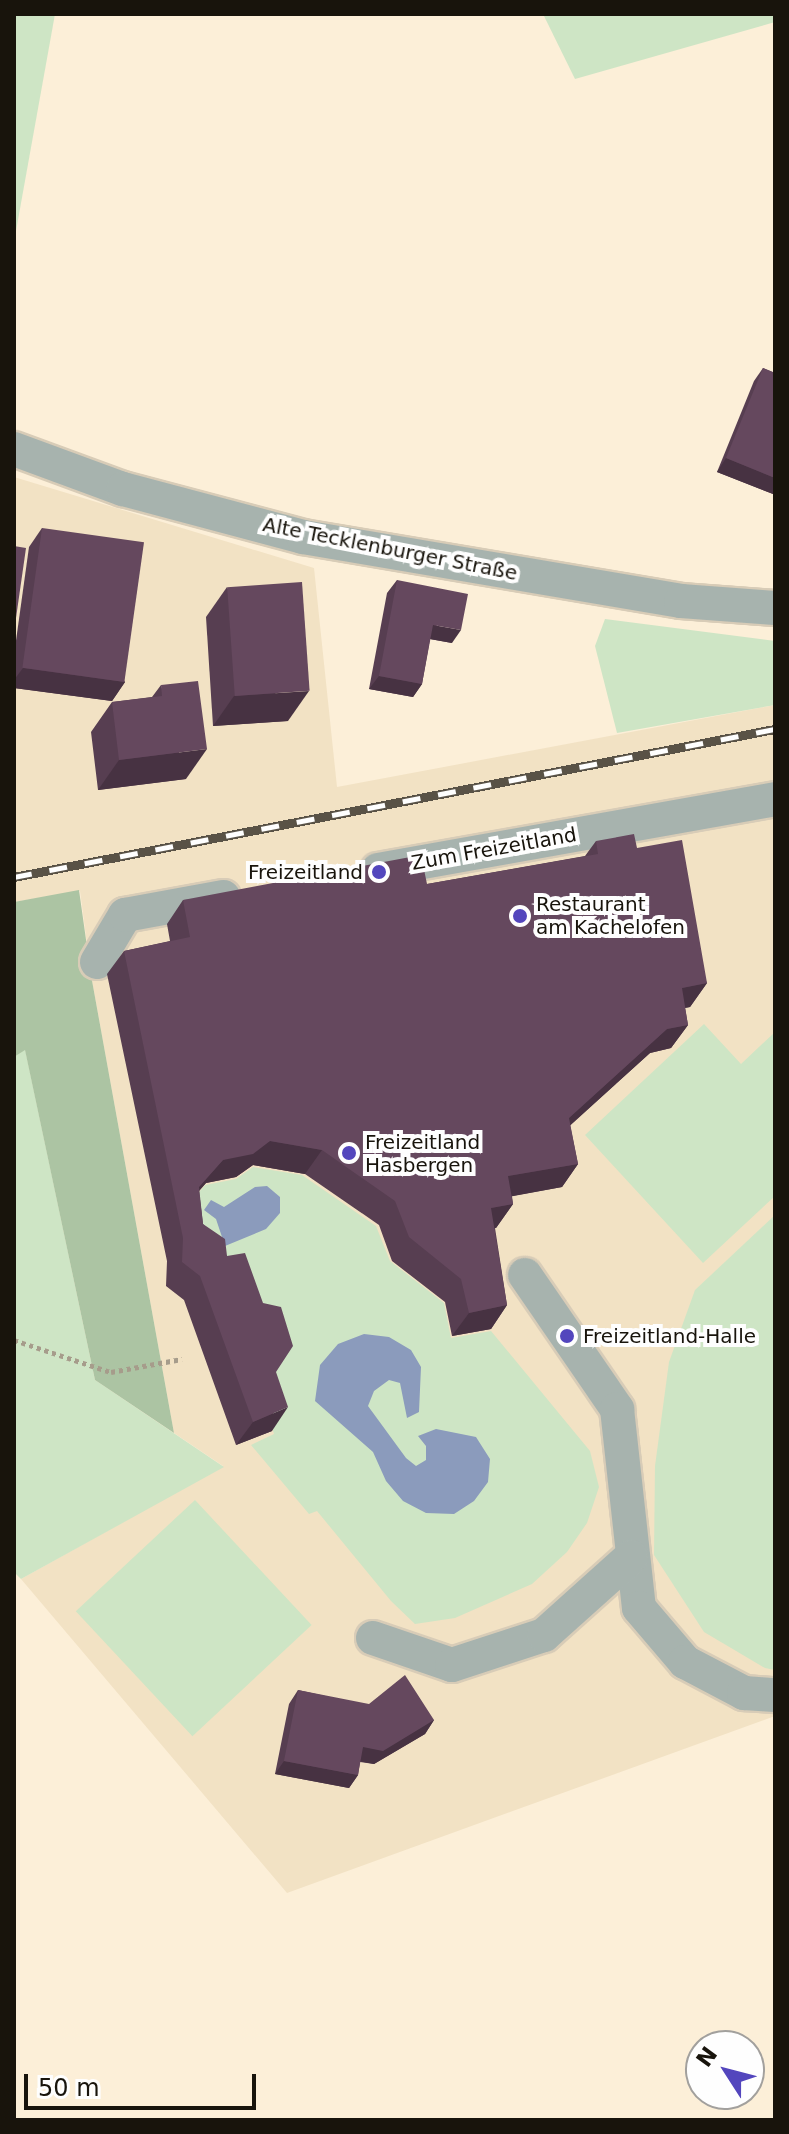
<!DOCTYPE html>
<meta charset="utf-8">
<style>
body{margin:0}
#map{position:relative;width:789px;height:2134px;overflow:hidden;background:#fcefd8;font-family:"DejaVu Sans",sans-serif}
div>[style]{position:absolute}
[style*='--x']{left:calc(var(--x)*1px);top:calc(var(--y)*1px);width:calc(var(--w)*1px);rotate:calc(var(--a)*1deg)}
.built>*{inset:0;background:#f2e2c4}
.green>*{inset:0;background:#cee5c5;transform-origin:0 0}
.forest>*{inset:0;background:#acc4a3}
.water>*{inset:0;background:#8b9bbc}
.path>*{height:5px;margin-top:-2.5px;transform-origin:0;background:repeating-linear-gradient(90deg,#a69c8b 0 4px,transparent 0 8px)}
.roads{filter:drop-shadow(2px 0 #d8ccb7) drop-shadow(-2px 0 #d8ccb7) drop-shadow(0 2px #d8ccb7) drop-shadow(0 -2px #d8ccb7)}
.minor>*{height:34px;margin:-17px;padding:0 17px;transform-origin:17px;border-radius:17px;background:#a7b3ae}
.rail>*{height:9px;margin-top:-4.5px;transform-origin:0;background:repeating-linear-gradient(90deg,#fefefe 0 18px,#595246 0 36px);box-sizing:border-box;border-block:2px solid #595246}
.wall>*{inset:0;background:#573e51}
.shaded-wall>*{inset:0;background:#473242}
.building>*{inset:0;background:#65485e;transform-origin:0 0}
.dots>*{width:22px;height:22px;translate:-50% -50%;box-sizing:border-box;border:4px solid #fefefe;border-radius:50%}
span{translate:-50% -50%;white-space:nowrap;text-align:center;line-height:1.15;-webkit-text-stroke:8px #fefefe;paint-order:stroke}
.street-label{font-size:20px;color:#18140c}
.poi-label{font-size:20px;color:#18140c}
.right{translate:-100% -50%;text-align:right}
.left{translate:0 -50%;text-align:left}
.frame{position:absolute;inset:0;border:16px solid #18140c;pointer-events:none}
.north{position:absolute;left:685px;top:2030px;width:80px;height:80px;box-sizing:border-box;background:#fefefe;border:2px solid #a2a09d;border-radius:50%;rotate:306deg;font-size:22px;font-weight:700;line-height:32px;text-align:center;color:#18140c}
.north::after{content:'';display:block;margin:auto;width:28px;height:36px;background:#5346bd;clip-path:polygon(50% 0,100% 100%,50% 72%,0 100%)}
.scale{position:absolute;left:24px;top:2074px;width:232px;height:36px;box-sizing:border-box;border:4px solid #18140c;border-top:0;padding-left:10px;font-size:24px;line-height:28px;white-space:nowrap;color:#18140c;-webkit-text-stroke:6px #fefefe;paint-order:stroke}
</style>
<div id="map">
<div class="built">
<div style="clip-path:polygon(14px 477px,314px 568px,337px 787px,775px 705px,775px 1716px,287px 1893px,21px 1579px,223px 1466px,174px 1433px,91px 975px,80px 891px,14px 902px)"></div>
</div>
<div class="green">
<div style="clip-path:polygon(14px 14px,55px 14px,14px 242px)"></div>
<div style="clip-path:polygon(543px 14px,775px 14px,775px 22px,575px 79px)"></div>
<div style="clip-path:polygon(605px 619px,775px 641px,775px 705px,617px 733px,595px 646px)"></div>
<div style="clip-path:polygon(704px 1024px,741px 1064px,775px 1032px,775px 1196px,703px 1263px,585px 1135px)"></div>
<div style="clip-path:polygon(25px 1049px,95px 1380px,224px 1467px,21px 1579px,14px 1572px,14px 1057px)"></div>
<div style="clip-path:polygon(253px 1167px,302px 1175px,376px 1226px,390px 1261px,444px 1303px,451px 1338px,491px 1331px,590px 1451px,599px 1487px,587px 1523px,567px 1552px,532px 1584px,455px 1618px,415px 1624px,391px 1601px,317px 1511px,309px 1514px,251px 1445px,274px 1434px,261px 1394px,184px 1210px,205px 1185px,236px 1179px)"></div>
<div style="clip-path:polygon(775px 1215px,775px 1670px,765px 1668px,704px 1632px,654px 1555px,655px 1466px,669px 1362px,695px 1290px)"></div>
<div style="left:195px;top:1500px;width:171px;height:163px;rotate:47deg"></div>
</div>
<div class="forest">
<div style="clip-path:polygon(79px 890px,91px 975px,174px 1433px,95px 1380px,25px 1050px,14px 1057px,14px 902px)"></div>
</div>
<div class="water">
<div style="clip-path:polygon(267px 1186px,280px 1197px,280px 1213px,266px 1229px,225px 1246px,216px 1219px,204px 1210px,211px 1200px,224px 1207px,255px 1187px)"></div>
<div style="clip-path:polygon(364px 1334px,389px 1337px,411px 1350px,421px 1367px,419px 1412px,407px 1418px,400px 1383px,389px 1380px,374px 1391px,368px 1406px,406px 1458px,416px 1466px,426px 1460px,426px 1446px,418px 1436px,436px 1429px,476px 1437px,490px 1459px,488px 1482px,474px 1501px,454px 1514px,426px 1513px,403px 1501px,386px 1481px,373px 1452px,315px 1401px,320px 1365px,338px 1344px)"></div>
</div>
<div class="path">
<div style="--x:14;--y:1340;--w:102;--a:18.3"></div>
<div style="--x:111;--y:1372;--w:72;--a:-10.4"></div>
</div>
<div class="roads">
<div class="minor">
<div style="--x:14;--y:449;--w:116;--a:20.2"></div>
<div style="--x:123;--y:489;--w:186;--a:14.9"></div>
<div style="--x:303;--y:537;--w:383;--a:9.6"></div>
<div style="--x:681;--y:601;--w:94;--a:4.3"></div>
<div style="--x:378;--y:870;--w:403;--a:-10.1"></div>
<div style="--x:97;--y:962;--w:55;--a:-59.2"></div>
<div style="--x:125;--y:915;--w:100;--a:-10.4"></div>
<div style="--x:525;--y:1275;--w:163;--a:55.5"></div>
<div style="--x:617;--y:1409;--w:200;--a:83.7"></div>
<div style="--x:639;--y:1608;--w:71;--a:49.6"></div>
<div style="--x:685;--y:1662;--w:67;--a:27.7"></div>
<div style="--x:744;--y:1693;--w:31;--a:4"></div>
<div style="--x:373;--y:1638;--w:83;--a:18.9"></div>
<div style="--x:452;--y:1665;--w:97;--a:-18.1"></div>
<div style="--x:544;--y:1635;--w:117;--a:-41.9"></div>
</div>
</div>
<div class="rail">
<div style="--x:14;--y:877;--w:775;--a:-11.01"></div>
</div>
<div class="wall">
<div style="clip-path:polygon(763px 368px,775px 373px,775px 492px,773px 494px,717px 472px,754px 381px)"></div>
<div style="clip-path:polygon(42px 528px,125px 682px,112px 701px,14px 688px,14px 655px,29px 547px)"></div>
<div style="clip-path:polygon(397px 580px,452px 643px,430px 639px,422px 684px,413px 697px,369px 689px,387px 593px)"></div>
<div style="clip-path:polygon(227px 587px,288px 721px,213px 726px,206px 617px)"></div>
<div style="clip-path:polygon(161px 685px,186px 779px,98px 790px,91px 732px,112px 702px,152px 697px)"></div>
<div style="clip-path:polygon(596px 841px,637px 848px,707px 983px,690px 1007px,685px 1008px,688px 1025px,671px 1048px,650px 1053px,570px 1125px,578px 1164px,562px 1187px,512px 1196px,513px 1204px,496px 1228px,495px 1228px,507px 1305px,491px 1329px,452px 1336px,445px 1302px,392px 1261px,379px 1225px,305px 1174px,253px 1165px,236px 1177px,206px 1183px,199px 1191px,203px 1224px,227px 1256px,276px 1372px,272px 1431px,236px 1445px,184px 1300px,166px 1286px,167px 1261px,107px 974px,124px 951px,170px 941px,167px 924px,183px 900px,427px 884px,585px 856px)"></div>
<div style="clip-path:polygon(298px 1690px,434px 1720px,425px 1734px,374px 1764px,360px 1762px,358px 1775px,349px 1788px,275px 1774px,289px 1704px)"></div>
</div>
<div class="shaded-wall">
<div style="clip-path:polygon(726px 458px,775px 478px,775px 492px,773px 494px,717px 472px)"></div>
<div style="clip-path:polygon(433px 625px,461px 630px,452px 643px,424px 638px)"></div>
<div style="clip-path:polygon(23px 668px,125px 682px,112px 701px,14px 688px,14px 680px)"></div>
<div style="clip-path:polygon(379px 676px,422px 684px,413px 697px,369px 689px)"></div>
<div style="clip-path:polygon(309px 691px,288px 721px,213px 726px,234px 696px)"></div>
<div style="clip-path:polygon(207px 749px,186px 779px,98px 790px,119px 760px)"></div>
<div style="clip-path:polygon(707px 983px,690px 1007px,665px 1011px,682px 988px)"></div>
<div style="clip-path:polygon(688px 1025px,671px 1048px,650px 1053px,552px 1142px,569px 1118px,667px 1029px)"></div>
<div style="clip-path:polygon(270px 1141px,322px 1150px,305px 1174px,253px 1165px,236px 1177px,206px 1183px,182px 1210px,199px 1187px,223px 1160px)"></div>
<div style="clip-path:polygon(578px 1164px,562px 1187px,492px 1200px,508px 1176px)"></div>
<div style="clip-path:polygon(513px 1204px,496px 1228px,475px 1231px,491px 1208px)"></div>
<div style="clip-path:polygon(507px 1305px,491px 1329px,452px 1336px,469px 1313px)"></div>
<div style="clip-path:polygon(288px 1407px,272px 1431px,236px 1445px,253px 1422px)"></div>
<div style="clip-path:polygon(434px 1720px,425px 1734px,374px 1764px,353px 1760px,363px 1747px)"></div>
<div style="clip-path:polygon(284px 1761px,358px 1775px,349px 1788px,275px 1774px)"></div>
</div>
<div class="building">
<div style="clip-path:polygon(763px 368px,775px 373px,775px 478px,726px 458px)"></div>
<div style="left:42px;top:528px;width:103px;height:141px;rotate:8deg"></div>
<div style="clip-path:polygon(14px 546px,26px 548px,14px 632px)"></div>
<div style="clip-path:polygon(397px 580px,468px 594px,461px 630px,433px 625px,422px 684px,379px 676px)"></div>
<div style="left:302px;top:582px;width:109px;height:75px;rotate:86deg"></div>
<div style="clip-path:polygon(198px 681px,207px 749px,119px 760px,112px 702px,162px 696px,161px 685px)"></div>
<div style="clip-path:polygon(634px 834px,637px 848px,682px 840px,707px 983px,682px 988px,688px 1025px,667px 1029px,569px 1118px,578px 1164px,508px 1176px,513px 1204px,491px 1208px,507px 1305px,469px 1313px,461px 1279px,409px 1237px,395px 1201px,322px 1150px,270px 1141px,253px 1154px,223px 1160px,199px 1187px,203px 1224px,225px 1239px,227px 1256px,245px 1253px,263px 1303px,281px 1307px,293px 1346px,276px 1372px,288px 1407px,253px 1422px,200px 1276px,182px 1262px,183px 1238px,124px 951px,190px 937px,183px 900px,421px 855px,427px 884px,598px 854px,596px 841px)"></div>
<div style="clip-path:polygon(405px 1675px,434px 1720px,383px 1751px,363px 1747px,358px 1775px,284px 1761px,298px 1690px,369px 1704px)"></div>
</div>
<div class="dots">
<div style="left:379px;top:872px;background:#5346bd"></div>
<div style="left:520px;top:916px;background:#5346bd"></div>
<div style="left:349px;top:1153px;background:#5346bd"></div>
<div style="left:567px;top:1336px;background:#5346bd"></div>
</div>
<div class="street-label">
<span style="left:390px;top:549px;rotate:11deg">Alte Tecklenburger Straße</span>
<span style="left:494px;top:849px;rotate:-10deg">Zum Freizeitland</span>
</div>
<div class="poi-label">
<span class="right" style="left:363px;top:872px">Freizeitland</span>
<span class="left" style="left:536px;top:916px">Restaurant<br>am Kachelofen</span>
<span class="left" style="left:365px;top:1154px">Freizeitland<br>Hasbergen</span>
<span class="left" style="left:583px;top:1336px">Freizeitland-Halle</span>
</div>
<div class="frame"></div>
<div class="north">N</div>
<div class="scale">50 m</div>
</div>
